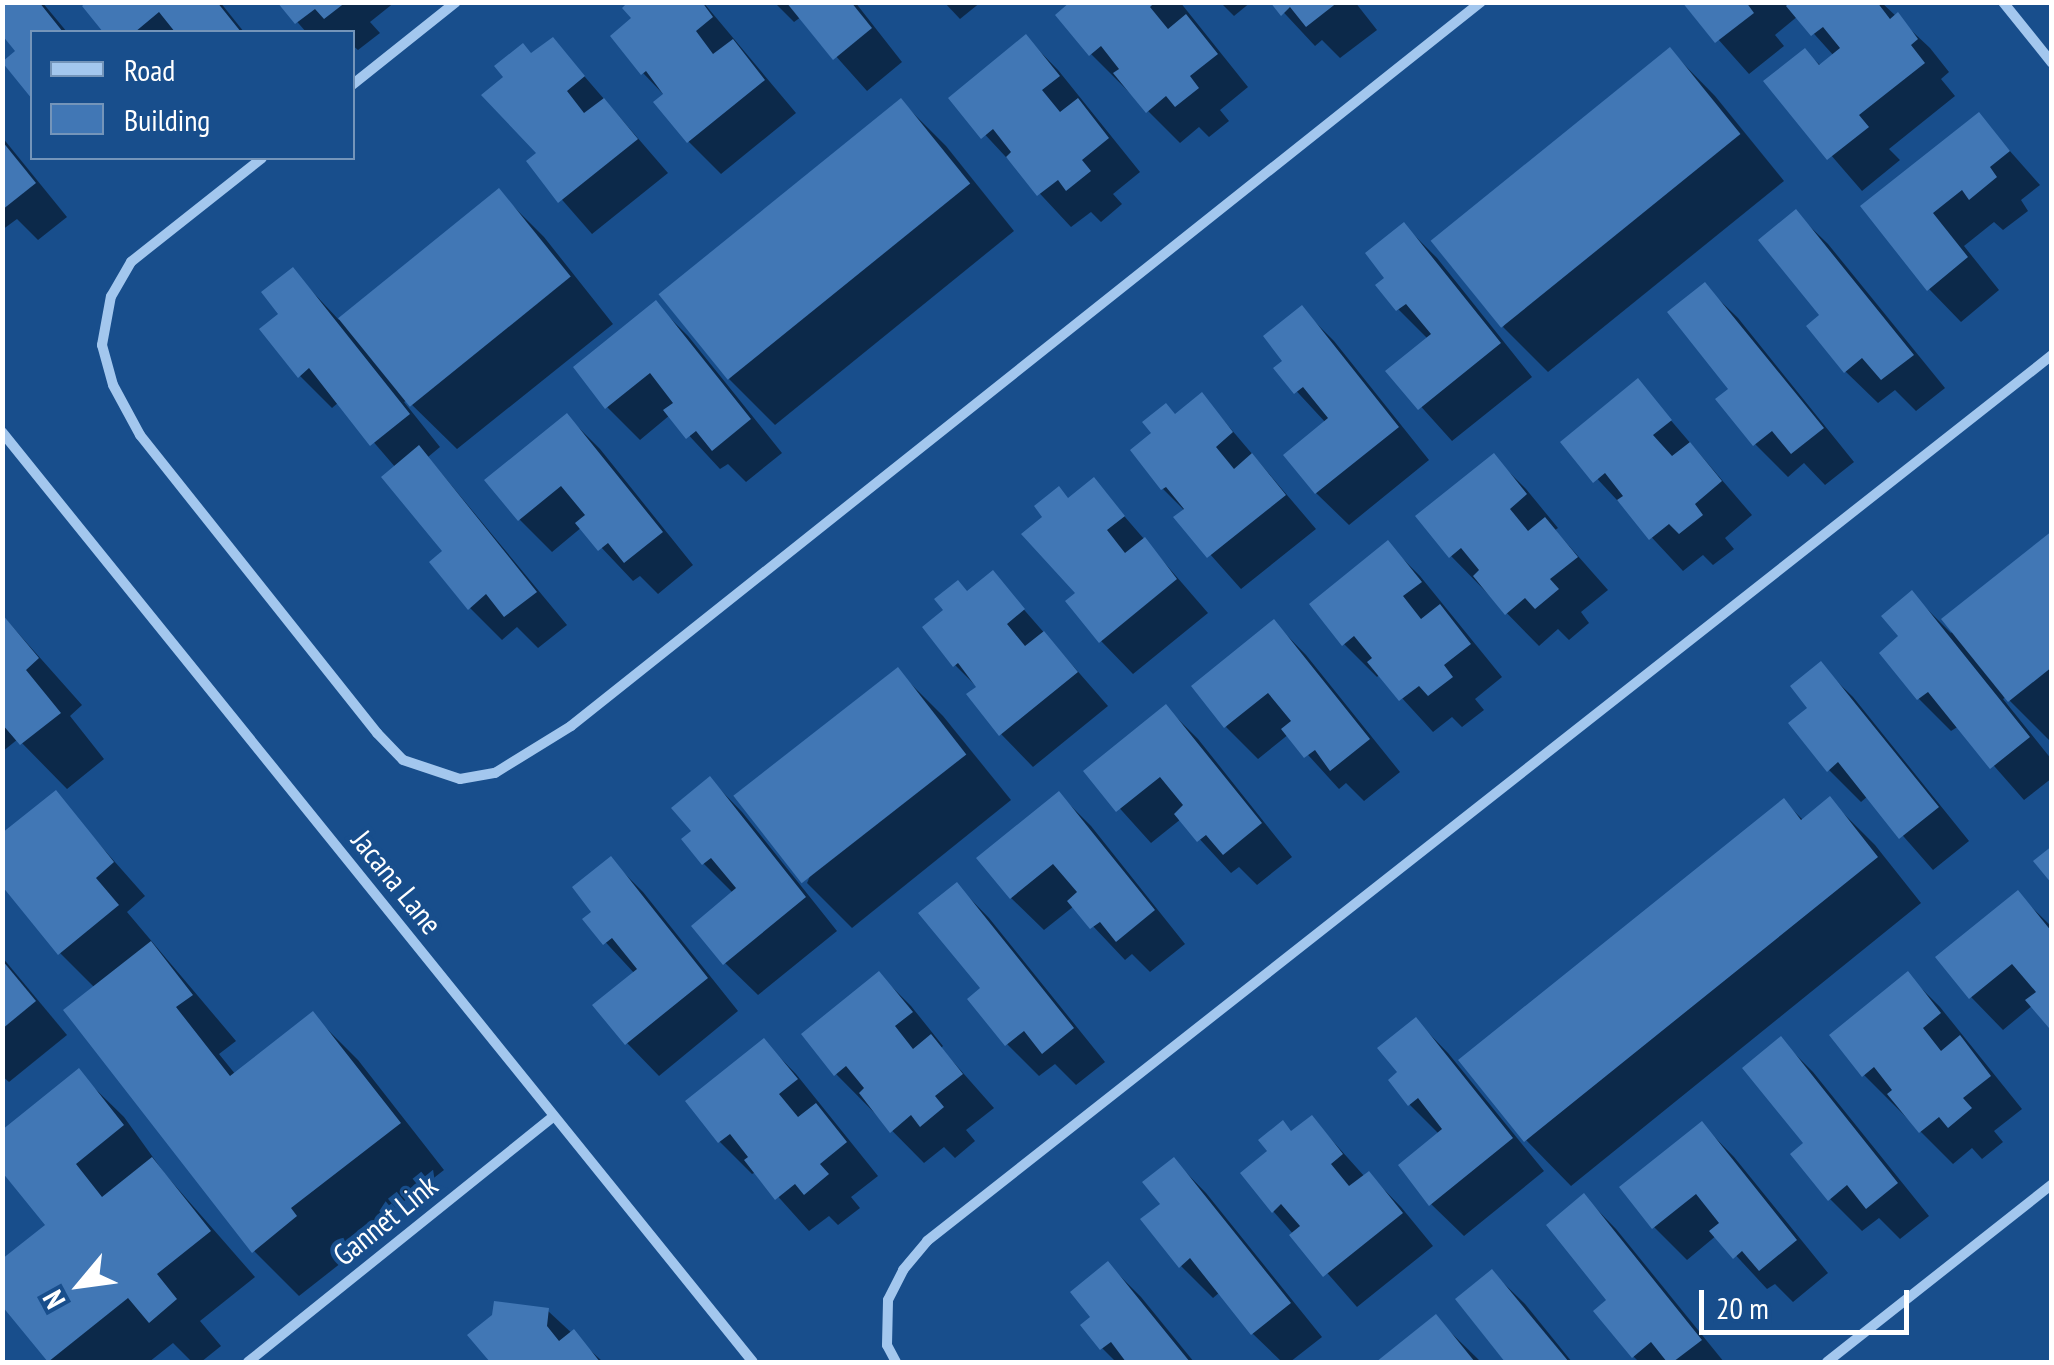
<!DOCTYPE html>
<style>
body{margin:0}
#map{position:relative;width:2054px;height:1365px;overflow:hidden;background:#184e8c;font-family:"PT Sans Narrow",sans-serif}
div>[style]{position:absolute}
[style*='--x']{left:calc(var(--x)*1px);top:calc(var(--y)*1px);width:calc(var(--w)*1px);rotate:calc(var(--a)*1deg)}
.shadow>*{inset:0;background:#0007}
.building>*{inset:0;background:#4177b5;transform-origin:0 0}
.street>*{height:10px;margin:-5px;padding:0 5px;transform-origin:5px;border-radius:5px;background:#a3c7ee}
span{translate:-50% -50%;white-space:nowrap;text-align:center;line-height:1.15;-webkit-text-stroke:9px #184e8c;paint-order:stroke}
.street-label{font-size:30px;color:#fff}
.frame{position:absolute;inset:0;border:5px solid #fff;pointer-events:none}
.legend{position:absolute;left:30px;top:30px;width:325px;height:130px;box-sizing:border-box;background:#184e8c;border:2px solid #7495ba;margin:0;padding:12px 18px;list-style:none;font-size:30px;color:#fff}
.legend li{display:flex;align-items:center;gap:20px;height:50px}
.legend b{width:50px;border:2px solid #7495ba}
.north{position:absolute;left:30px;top:1235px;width:100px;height:100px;-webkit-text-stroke:8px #184e8c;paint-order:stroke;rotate:241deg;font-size:28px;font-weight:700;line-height:40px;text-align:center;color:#fff}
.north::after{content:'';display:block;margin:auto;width:35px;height:45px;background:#fff;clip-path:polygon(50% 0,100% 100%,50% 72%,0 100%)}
.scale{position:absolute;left:1699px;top:1290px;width:210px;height:45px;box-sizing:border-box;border:5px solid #fff;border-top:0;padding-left:12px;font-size:30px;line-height:35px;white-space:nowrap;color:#fff;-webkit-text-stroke:8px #184e8c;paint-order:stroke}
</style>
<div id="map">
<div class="shadow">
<div style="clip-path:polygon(2px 2px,42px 2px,67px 32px,32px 32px,32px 95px,6px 62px,19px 52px)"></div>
<div style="clip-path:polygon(91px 2px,220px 2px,244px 32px,106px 32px,86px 7px)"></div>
<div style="clip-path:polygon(280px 2px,395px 2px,370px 22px,380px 33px,358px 50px,352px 45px,352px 32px,306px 32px)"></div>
<div style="clip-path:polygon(632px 2px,703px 2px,796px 113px,721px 174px,689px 142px,665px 96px,643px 73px)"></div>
<div style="clip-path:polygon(774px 2px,855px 2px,902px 62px,867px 91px,801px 17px,794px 22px)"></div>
<div style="clip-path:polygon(944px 2px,981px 2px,960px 19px)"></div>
<div style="clip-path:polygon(1074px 2px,1180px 2px,1248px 87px,1220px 110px,1229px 121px,1209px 137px,1199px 127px,1180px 143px,1091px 54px)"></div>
<div style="clip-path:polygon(1220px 2px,1251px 2px,1234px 16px)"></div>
<div style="clip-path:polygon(1274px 2px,1355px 2px,1377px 30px,1340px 58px,1322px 40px,1315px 46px)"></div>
<div style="clip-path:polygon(1685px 2px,1881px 2px,1930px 48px,1949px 72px,1941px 79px,1955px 96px,1889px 149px,1900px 160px,1862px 191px,1767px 81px,1805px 51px,1821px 66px,1834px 56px,1798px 16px,1775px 35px,1784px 46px,1749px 74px)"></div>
<div style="clip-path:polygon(1026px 37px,1058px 70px,1140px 172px,1113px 194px,1122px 204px,1101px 222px,1091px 212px,1071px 227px,951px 98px)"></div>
<div style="clip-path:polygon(553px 40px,668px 173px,592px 234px,529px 162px,540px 154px,532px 56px)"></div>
<div style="clip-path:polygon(1670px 50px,1715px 96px,1784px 181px,1548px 372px,1503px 327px)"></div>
<div style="clip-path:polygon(901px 101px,946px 146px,1014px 231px,775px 425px,729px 379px)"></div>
<div style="clip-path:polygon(1978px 115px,2040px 185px,2021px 200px,2028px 211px,2003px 230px,1994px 222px,1964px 246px,1999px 290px,1961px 322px,1929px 289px,1863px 207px)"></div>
<div style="clip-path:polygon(2px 137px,67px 217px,38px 240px,17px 219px,2px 230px)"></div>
<div style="clip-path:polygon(499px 192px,544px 237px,613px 324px,457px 449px,407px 400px,404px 402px,440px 447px,428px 457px,567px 625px,538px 648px,517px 627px,502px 640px,470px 608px,446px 552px,396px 468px,339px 402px,332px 408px,300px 376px,282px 314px,292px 270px,339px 320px)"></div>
<div style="clip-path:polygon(1795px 212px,1828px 244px,1945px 388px,1916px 411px,1895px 390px,1878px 403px,1845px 371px,1822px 316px)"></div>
<div style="clip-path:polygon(1404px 225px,1437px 258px,1532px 377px,1452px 441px,1389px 371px,1428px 339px,1398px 309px,1388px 278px)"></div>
<div style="clip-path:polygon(1705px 286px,1738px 318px,1854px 462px,1825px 485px,1804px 463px,1788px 477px,1755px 444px,1732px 389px)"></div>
<div style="clip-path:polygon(656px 304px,688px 336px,782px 453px,746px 482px,728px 464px,720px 469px,670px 415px,640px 440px,607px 407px)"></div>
<div style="clip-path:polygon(1302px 309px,1334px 341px,1429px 460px,1349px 525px,1316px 493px,1326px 423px,1276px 369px,1286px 361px)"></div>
<div style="clip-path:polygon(1638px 382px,1752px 515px,1725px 538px,1734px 549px,1713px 565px,1703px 555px,1683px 571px,1563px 442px)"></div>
<div style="clip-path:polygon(1202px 395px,1316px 529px,1241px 589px,1177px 517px,1185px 511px,1163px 489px,1176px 416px)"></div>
<div style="clip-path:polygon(567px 416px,600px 449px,693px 565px,658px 594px,640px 576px,633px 581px,582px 527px,552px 552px,519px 519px)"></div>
<div style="clip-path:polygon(1493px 456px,1526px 489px,1558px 528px,1555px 530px,1608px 590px,1581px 612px,1589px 623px,1569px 640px,1558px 629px,1539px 646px,1451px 556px)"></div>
<div style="clip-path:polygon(1093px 480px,1208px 613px,1133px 674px,1101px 641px,1077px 594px,1025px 535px)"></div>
<div style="clip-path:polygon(2052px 534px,2052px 743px,2006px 697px,2003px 699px,2052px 760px,2052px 778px,2024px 800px,1959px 726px,1951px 731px,1919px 699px,1901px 637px,1912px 594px,1951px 633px)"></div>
<div style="clip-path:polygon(1388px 544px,1420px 576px,1502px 677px,1475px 699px,1484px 710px,1462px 727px,1452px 717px,1433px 732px,1380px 674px,1377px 677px,1344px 644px,1312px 605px)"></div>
<div style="clip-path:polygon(993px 574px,1108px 706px,1033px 767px,1001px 734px,978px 688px,955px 665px,968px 593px)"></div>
<div style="clip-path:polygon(2px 615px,82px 705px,70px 716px,104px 759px,67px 789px,18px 739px,2px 752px)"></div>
<div style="clip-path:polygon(1274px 622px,1306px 655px,1400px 772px,1364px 801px,1346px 783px,1339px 789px,1289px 734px,1258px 759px,1226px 727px)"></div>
<div style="clip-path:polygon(1820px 665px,1853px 697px,1969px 841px,1933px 870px,1868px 796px,1861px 802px,1829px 770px,1811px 708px)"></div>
<div style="clip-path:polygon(898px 671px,943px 716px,1011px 800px,852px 928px,807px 883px)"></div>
<div style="clip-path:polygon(1166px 707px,1198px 739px,1292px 857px,1257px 885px,1239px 867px,1231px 873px,1181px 819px,1151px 843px,1086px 771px)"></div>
<div style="clip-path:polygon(710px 779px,742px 812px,837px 931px,758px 995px,725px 963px,734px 894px,704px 864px,694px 832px)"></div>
<div style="clip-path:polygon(55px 794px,145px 896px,127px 912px,236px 1041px,219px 1054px,236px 1075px,313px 1015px,358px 1060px,444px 1170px,335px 1255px,341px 1263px,299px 1296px,254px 1251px,95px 988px,60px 953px)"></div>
<div style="clip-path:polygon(1059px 794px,1091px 826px,1185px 944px,1150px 972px,1132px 954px,1125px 960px,1074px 906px,1044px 930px,1011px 898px)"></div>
<div style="clip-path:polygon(1830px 800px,1875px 845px,1921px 903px,1571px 1186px,1526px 1140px,1784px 801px,1804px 821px)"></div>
<div style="clip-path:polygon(611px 860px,643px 892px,738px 1011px,659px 1076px,627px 1043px,635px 974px,585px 920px,595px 912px)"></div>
<div style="clip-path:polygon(957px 885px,989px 918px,1105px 1062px,1076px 1085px,1055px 1064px,1039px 1076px,1007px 1044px,983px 989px)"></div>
<div style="clip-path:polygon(2018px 894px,2052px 927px,2052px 1027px,2033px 1005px,2003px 1030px,1971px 997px)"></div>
<div style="clip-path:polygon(2px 957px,67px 1035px,9px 1082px,2px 1076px)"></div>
<div style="clip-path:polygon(879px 974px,911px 1006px,943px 1046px,941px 1048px,994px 1108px,966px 1130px,975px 1141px,955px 1158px,944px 1147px,924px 1163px,836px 1074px)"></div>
<div style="clip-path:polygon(1908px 975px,1940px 1007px,2022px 1109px,1994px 1131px,2003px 1142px,1982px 1159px,1972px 1148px,1953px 1164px,1864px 1075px)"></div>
<div style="clip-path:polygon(1416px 1020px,1448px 1053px,1544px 1171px,1464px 1236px,1431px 1204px,1440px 1135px,1410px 1105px,1400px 1072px)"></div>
<div style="clip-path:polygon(1781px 1040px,1813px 1072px,1929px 1216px,1900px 1239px,1879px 1218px,1862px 1231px,1830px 1199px,1806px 1144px)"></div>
<div style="clip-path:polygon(764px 1041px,796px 1074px,878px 1176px,851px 1197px,860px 1208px,838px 1225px,829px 1216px,809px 1231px,756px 1172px,752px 1174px,720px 1142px,689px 1102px)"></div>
<div style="clip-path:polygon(78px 1072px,124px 1117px,165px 1174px,255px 1277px,200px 1321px,221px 1346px,201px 1362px,192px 1362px,173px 1343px,149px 1362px,51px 1362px,2px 1302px,49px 1225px)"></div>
<div style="clip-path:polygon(1312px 1118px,1365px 1177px,1369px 1174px,1401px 1207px,1433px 1246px,1357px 1307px,1273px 1211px,1270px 1151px)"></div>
<div style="clip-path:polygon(1702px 1124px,1734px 1157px,1828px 1273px,1793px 1302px,1775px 1284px,1767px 1289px,1717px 1235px,1687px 1260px,1654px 1227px)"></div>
<div style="clip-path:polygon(1174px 1160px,1206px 1193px,1322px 1337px,1290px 1362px,1282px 1362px,1253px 1334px,1220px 1292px,1213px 1298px,1181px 1266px,1163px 1204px)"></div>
<div style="clip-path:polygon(1584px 1196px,1616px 1229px,1724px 1362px,1639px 1362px,1634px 1357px,1610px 1300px)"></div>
<div style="clip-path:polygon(1108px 1264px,1141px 1297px,1194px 1362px,1116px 1362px,1102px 1348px,1093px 1317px)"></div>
<div style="clip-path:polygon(1492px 1272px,1525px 1304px,1572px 1362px,1508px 1362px,1458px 1300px)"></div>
<div style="clip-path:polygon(548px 1311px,603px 1362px,493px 1362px,471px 1335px)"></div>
<div style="clip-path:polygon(1436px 1318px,1481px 1362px,1380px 1362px)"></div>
</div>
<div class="building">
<div style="clip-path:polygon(2px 2px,39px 2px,63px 32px,32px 32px,32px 99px,2px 62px,15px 51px,2px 35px)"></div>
<div style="clip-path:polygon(87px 2px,217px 2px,241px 32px,175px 32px,159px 12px,135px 32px,103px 32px,82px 6px)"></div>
<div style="clip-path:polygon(277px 2px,346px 2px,324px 19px,315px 9px,295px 24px)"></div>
<div style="clip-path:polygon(628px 2px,702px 2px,713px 17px,696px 31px,713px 54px,733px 39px,765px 80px,687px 143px,653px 102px,663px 94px,646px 71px,641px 75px,610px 36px,631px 18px,622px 8px)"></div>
<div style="clip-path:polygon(786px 2px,851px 2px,872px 28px,833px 60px)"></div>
<div style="clip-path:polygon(1070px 2px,1155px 2px,1150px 7px,1168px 29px,1186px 14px,1218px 54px,1190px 76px,1199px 88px,1175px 107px,1166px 96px,1146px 113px,1113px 73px,1119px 69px,1101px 46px,1089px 56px,1055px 15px)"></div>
<div style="clip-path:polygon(1270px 2px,1338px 2px,1306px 27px,1290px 7px,1281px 16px)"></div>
<div style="clip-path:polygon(1682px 2px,1746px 2px,1754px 13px,1715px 43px)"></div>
<div style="clip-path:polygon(1790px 2px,1877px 2px,1890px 19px,1898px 12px,1918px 39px,1911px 45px,1925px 63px,1859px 115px,1869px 127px,1827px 160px,1763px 81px,1805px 48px,1819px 65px,1840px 48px,1823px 27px,1811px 36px,1786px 6px)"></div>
<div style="clip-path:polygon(1026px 34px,1060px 76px,1042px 90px,1060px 112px,1078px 98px,1109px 138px,1082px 160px,1091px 171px,1066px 191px,1058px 180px,1037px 196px,1006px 157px,1011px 152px,993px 129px,981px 139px,948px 98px)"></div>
<div style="clip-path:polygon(553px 37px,585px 76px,567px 91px,584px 113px,604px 98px,638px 139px,558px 203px,526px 161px,536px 153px,481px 95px,503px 77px,494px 66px,523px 43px,531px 53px)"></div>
<div style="left:1670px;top:47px;width:112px;height:308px;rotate:51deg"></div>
<div style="left:901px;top:98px;width:110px;height:312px;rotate:51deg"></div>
<div style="clip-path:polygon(1979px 112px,2010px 151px,1990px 167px,1997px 177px,1969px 200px,1962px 190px,1933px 213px,1968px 257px,1927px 291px,1860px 206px)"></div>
<div style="clip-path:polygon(2px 141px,36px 183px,2px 210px)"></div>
<div style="left:499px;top:188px;width:114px;height:207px;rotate:51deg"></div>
<div style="clip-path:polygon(1796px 209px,1914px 355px,1881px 380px,1862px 358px,1844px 373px,1806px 326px,1819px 315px,1758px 240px)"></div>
<div style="clip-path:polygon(1404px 222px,1501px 343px,1418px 410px,1385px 371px,1431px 334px,1406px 304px,1396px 311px,1375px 285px,1384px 278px,1365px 253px)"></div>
<div style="clip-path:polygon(293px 267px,410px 414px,370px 446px,309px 368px,298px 378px,259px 329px,278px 314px,261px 292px)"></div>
<div style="clip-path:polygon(1705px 282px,1824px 428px,1791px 454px,1772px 431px,1753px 446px,1715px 399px,1728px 389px,1667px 312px)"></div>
<div style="clip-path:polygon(656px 300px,751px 419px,712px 451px,696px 431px,686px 439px,663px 410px,673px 403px,650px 373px,605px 409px,573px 367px)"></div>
<div style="clip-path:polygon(1302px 305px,1399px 427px,1315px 494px,1283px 455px,1328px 418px,1303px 387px,1294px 394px,1273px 368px,1282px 361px,1263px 336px)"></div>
<div style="clip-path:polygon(1638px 378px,1672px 420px,1653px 435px,1672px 456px,1690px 442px,1722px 481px,1695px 504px,1703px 515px,1679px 534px,1669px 524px,1649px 540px,1617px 500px,1623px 496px,1605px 473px,1593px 483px,1560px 442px)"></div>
<div style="clip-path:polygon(1202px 392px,1233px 432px,1216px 447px,1234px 469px,1252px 453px,1286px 495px,1207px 558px,1173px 517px,1184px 509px,1166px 487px,1161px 490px,1130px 450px,1151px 433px,1142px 422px,1166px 403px,1175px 414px)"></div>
<div style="clip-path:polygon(567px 413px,663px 532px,624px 563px,608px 543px,598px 551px,575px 523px,585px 515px,561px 486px,518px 521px,484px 480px)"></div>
<div style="clip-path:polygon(419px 445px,537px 592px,504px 617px,486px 594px,468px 610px,429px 562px,442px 551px,381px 477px)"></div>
<div style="clip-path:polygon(1494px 453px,1527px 494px,1510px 509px,1528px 531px,1545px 517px,1578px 557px,1550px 579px,1559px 589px,1535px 609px,1525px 598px,1505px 615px,1473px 576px,1479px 570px,1461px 548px,1449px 558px,1415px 516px)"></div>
<div style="clip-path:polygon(1094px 477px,1125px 516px,1107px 530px,1125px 553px,1145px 537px,1177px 579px,1099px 643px,1065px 601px,1075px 593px,1021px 534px,1042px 517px,1034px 506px,1059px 486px,1068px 498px)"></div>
<div style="clip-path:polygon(2052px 531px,2052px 667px,2008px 702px,1941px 619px)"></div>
<div style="clip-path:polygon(1388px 540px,1422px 582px,1403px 596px,1421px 619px,1440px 604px,1471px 644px,1444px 665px,1453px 677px,1428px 696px,1419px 686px,1399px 701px,1367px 662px,1372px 658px,1354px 636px,1342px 646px,1309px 604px)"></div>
<div style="clip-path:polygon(993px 570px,1025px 609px,1007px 624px,1025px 646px,1044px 631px,1078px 672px,999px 736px,966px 694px,976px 687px,958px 663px,953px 667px,922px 627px,943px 610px,934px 599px,958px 580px,967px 591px)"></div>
<div style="clip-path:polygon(1912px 590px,2030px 737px,1990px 769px,1928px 692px,1917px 700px,1879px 653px,1898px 636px,1881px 616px)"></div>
<div style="clip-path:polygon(2px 614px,39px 658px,26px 670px,61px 713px,20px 745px,2px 724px)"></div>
<div style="clip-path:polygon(1274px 619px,1370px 739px,1330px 771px,1315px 750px,1304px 758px,1281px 729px,1291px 721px,1268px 693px,1224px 728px,1191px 686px)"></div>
<div style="clip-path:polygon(1821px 661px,1939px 807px,1899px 839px,1838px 762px,1827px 772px,1788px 723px,1807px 708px,1790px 686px)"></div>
<div style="left:898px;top:667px;width:111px;height:209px;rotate:52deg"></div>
<div style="clip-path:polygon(1166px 704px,1262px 823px,1223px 855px,1206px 835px,1197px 842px,1174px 814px,1183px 805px,1160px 777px,1116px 812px,1083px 771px)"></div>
<div style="clip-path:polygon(710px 776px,806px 897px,723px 965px,691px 926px,736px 888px,711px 858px,702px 865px,681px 839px,691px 831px,671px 808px)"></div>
<div style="clip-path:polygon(56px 790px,114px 862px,96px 878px,119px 905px,58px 955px,2px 886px,2px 833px)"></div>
<div style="clip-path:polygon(1059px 791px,1155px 910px,1116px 942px,1100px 922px,1090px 929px,1067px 901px,1077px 892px,1053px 864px,1010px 899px,976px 858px)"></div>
<div style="clip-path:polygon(1830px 796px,1878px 857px,1524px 1142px,1458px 1060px,1784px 798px,1801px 820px)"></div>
<div style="clip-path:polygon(2052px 846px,2052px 884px,2033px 861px)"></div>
<div style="clip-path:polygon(611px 856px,708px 978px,625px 1045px,592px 1005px,637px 969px,612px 938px,603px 945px,582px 919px,591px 912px,572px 887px)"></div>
<div style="clip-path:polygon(957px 882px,1074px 1028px,1042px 1054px,1024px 1031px,1005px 1046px,967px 999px,980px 988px,918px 913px)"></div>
<div style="clip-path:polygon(2018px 890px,2052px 932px,2049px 1028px,2025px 1000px,2036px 992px,2012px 964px,1969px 999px,1935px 957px)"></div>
<div style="clip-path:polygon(151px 941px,193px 995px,176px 1007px,230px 1076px,313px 1011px,401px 1123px,291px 1208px,297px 1216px,252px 1253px,63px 1010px)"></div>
<div style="clip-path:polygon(2px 960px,36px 1001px,2px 1029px)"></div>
<div style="clip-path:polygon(879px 971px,913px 1012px,895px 1026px,913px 1049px,931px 1034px,963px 1074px,935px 1096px,944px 1107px,920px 1127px,911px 1115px,890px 1133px,859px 1093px,864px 1088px,846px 1066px,834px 1076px,801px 1034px)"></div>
<div style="clip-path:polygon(1908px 971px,1941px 1013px,1923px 1028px,1941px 1051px,1960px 1035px,1991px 1076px,1963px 1098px,1972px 1108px,1948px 1128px,1939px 1117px,1919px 1133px,1887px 1094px,1892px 1090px,1874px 1067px,1862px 1077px,1829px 1035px)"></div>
<div style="clip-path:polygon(1416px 1017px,1513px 1138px,1429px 1206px,1398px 1165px,1442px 1129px,1418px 1098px,1408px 1106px,1388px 1080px,1397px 1072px,1377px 1048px)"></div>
<div style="clip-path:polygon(1781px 1036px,1898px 1183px,1866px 1209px,1847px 1185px,1828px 1201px,1790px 1154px,1803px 1143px,1742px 1068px)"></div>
<div style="clip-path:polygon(764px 1038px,798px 1079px,779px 1094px,798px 1117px,816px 1103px,847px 1142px,820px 1164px,829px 1174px,804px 1195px,795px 1184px,775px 1200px,744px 1160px,748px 1157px,730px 1134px,718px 1143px,685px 1101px)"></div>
<div style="clip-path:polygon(79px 1068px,124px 1125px,76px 1164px,102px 1197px,152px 1157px,211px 1231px,157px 1274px,177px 1299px,149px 1323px,128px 1298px,48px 1362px,2px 1306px,2px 1259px,45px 1225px,2px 1172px,2px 1130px)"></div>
<div style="clip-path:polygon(1312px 1115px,1343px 1154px,1331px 1164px,1349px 1186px,1369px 1171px,1403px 1213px,1323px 1277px,1289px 1235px,1300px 1226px,1281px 1204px,1272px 1213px,1240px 1173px,1267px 1151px,1258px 1140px,1283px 1120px,1291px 1131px)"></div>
<div style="clip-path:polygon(1702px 1121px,1797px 1240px,1759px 1271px,1742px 1251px,1733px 1259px,1709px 1231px,1719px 1223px,1696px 1194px,1652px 1229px,1619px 1187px)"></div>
<div style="clip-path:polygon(1174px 1157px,1291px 1303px,1251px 1335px,1190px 1258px,1179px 1268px,1140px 1219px,1160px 1204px,1142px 1182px)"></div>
<div style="clip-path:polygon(1584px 1193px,1702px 1340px,1673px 1362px,1667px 1362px,1651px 1342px,1632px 1358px,1593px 1311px,1606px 1300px,1546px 1225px)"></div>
<div style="clip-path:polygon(1108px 1261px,1190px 1362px,1126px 1362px,1111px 1342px,1100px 1350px,1080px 1325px,1090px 1317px,1070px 1292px)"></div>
<div style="clip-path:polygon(1492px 1269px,1569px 1362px,1505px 1362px,1455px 1299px)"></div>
<div style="clip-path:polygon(494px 1301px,549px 1308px,547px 1326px,559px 1341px,574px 1329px,600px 1362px,490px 1362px,467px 1335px,492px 1315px)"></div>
<div style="clip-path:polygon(1436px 1314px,1475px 1362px,1376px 1362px)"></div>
</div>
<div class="street">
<div style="--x:2003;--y:2;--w:78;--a:51.2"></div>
<div style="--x:352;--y:85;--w:133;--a:-38.6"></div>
<div style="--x:262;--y:158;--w:167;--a:141.6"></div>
<div style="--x:131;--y:262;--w:39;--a:120"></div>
<div style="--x:111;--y:296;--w:50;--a:100.4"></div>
<div style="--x:102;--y:345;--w:41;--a:74.6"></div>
<div style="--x:113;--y:385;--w:57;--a:61.6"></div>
<div style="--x:140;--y:435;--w:381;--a:51.5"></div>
<div style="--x:377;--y:733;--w:37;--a:46"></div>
<div style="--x:403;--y:760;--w:60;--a:18.4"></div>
<div style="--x:460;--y:779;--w:36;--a:-10"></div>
<div style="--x:495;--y:773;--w:89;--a:-31.7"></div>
<div style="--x:571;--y:726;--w:1163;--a:-38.51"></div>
<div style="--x:2;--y:432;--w:1195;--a:51.08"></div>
<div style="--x:248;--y:1362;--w:391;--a:-38.8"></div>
<div style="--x:896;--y:1362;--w:19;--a:-118"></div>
<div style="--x:887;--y:1345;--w:45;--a:-88.7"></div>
<div style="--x:888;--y:1300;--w:34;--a:-63"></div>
<div style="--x:903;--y:1270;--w:38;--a:-50"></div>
<div style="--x:927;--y:1241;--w:1432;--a:-38.22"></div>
<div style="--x:1827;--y:1362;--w:287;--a:-38.3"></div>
</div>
<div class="street-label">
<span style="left:397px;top:882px;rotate:51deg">Jacana Lane</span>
<span style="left:385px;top:1220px;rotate:-39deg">Gannet Link</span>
</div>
<div class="frame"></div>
<ul class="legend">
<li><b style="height:12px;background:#a3c7ee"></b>Road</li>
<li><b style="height:28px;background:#4177b5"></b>Building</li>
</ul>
<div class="north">N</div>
<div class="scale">20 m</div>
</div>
